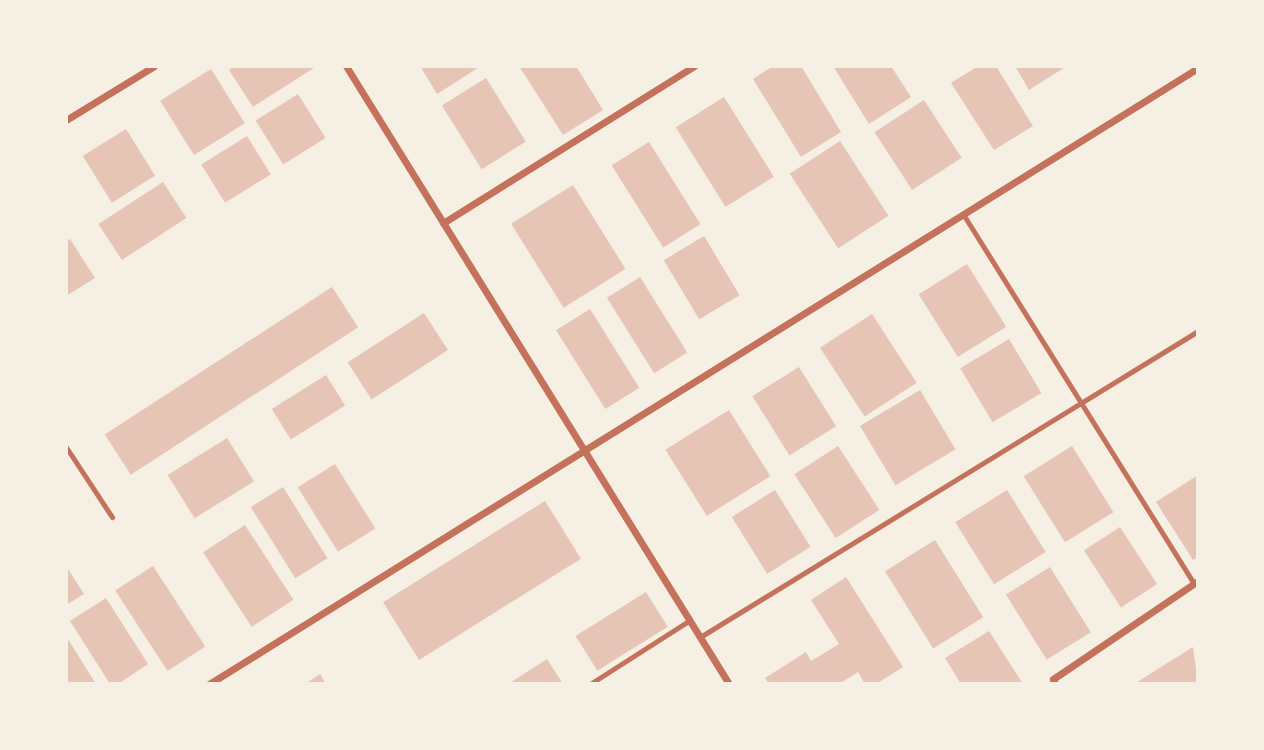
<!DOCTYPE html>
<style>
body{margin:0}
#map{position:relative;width:1264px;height:750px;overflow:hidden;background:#f6efe4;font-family:"Work Sans",sans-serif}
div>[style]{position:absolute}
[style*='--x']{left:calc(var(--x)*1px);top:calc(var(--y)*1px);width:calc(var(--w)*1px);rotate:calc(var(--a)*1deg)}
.building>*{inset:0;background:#e6c5b7;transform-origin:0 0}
.service>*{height:5px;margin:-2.5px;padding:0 2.5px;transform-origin:2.5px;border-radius:2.5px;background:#c5725c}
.minor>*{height:7px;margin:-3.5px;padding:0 3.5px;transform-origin:3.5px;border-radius:3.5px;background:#c5725c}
span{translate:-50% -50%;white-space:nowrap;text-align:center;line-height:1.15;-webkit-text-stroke:5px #f6efe4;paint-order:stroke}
.frame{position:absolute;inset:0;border:68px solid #f6efe4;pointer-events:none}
</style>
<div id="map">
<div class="building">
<div style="clip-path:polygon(234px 66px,317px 66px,253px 107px,229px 70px)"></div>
<div style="clip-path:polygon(420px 66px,481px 66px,437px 94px)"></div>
<div style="clip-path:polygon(519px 66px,576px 66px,603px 110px,563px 135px)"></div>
<div style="clip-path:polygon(773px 66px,801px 66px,841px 132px,801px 157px,753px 79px)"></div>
<div style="clip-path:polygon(833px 66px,891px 66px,911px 97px,869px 124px)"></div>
<div style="clip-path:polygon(978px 66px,996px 66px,1033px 126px,994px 150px,951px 83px)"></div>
<div style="clip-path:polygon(1015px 66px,1067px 66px,1029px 90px)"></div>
<div style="left:211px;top:69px;width:64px;height:60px;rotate:58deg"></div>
<div style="left:486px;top:78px;width:75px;height:52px;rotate:58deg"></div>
<div style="left:298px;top:94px;width:52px;height:50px;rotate:58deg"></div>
<div style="left:724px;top:97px;width:94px;height:57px;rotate:58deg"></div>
<div style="left:924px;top:100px;width:69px;height:59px;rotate:57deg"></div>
<div style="left:126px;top:129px;width:55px;height:51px;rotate:58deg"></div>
<div style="left:247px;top:136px;width:45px;height:54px;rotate:58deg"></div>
<div style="left:840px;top:141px;width:89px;height:60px;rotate:57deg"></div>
<div style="left:649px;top:142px;width:97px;height:44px;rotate:58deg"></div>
<div style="left:163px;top:182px;width:43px;height:77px;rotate:57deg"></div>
<div style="left:573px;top:185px;width:99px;height:73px;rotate:58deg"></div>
<div style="left:704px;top:236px;width:69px;height:47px;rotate:59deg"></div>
<div style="clip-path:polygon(70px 239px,95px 278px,66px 296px,66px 241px)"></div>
<div style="left:967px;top:264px;width:74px;height:57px;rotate:58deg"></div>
<div style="left:640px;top:277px;width:89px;height:39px;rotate:58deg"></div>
<div style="left:332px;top:287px;width:48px;height:271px;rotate:57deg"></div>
<div style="left:590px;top:309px;width:93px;height:40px;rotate:58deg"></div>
<div style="left:424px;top:313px;width:44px;height:91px;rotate:57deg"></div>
<div style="left:872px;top:314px;width:82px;height:62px;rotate:57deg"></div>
<div style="left:1009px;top:339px;width:63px;height:57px;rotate:59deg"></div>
<div style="left:799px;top:367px;width:70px;height:55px;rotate:58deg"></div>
<div style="left:326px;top:375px;width:36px;height:64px;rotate:58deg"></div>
<div style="left:920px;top:390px;width:69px;height:70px;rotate:59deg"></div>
<div style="left:729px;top:410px;width:78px;height:75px;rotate:58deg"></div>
<div style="left:227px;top:438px;width:51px;height:70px;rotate:58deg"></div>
<div style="left:838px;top:446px;width:76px;height:52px;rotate:57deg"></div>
<div style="left:1072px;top:446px;width:78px;height:57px;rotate:58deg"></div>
<div style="left:335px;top:464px;width:76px;height:44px;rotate:58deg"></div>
<div style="clip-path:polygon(1198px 475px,1198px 557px,1193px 560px,1156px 502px)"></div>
<div style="left:283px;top:487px;width:84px;height:38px;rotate:58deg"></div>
<div style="left:775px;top:490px;width:67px;height:51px;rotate:58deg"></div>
<div style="left:1007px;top:490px;width:73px;height:61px;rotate:58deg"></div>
<div style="left:545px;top:501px;width:68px;height:191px;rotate:58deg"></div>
<div style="left:245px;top:525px;width:89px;height:50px;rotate:57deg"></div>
<div style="left:1120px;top:527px;width:68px;height:43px;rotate:57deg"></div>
<div style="left:935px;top:540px;width:91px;height:59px;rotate:58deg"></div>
<div style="clip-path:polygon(66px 566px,84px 594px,66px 605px)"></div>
<div style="left:153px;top:566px;width:96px;height:45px;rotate:57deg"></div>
<div style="left:1050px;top:567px;width:77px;height:52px;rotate:58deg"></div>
<div style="clip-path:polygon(846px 577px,903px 667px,876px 684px,865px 684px,858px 672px,839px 684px,769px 684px,765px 678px,806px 652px,811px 661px,839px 644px,811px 600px)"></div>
<div style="left:646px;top:592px;width:41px;height:83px;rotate:58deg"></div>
<div style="clip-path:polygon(106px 598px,148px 664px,118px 684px,110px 684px,70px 621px)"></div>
<div style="clip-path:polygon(989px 631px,1023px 684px,961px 684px,945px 658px)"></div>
<div style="clip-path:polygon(66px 636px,96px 684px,66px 684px)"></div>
<div style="clip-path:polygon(1193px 647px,1198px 684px,1134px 684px)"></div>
<div style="clip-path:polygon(547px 659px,563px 684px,508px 684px)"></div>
<div style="clip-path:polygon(320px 674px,326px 684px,305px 684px)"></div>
</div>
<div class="service">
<div style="--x:963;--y:214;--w:435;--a:58"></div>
<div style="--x:66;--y:447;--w:84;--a:56.7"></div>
<div style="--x:700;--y:637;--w:584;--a:-31.57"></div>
<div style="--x:590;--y:684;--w:119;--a:-32.6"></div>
</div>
<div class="minor">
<div style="--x:346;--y:66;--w:727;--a:58.21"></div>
<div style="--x:66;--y:120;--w:103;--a:-31.5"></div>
<div style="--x:443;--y:223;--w:296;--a:-32"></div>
<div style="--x:209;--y:684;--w:1165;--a:-31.92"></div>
<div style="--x:1055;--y:684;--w:5;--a:-112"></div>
<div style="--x:1053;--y:679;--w:175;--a:-34.1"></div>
</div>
<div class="frame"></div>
</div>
